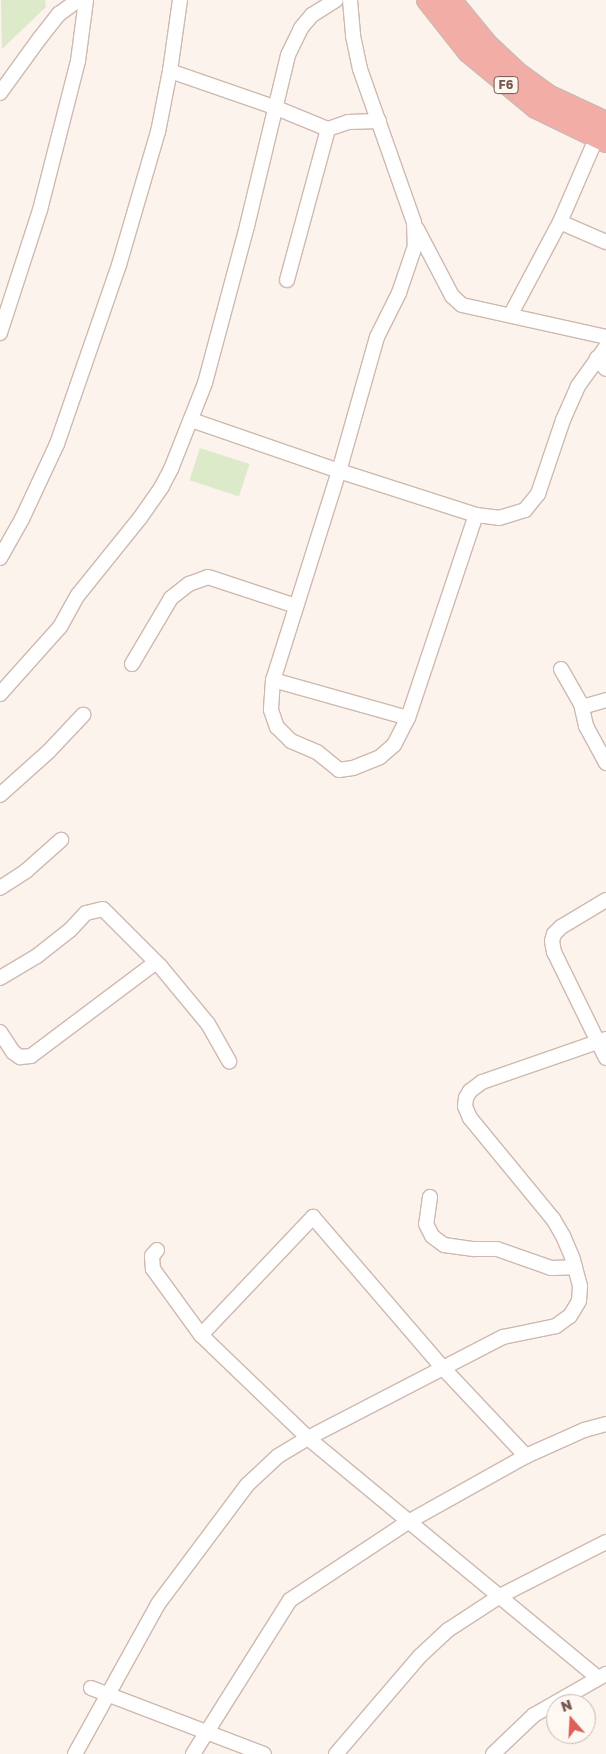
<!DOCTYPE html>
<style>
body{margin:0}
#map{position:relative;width:606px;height:1754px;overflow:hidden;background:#fcf3ec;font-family:"Golos Text",sans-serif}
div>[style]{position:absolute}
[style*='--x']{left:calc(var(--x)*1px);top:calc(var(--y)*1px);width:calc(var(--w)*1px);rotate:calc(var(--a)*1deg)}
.green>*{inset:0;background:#ddeaca;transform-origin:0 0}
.roads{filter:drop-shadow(1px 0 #ceb9b1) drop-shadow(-1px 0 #ceb9b1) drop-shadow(0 1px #ceb9b1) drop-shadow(0 -1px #ceb9b1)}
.minor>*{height:14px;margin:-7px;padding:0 7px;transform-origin:7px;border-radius:7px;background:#fff}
.highway>*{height:20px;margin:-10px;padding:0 10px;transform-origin:10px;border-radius:10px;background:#f2ada7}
span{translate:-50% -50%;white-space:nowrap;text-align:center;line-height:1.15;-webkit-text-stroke:4px #fef8f2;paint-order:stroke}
.shield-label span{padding:1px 4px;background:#fef8f2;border:1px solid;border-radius:4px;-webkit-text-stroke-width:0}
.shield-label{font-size:12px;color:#77564f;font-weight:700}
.north{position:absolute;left:546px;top:1694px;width:50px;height:50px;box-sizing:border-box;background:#fef8f2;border:1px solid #c8b7b1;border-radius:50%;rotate:341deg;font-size:14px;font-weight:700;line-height:20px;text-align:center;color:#77564f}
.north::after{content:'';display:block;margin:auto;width:18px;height:22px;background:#de5e59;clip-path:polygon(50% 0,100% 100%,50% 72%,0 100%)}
</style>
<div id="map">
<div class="green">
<div style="clip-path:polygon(1px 0,45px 0,46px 7px,2px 49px)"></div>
<div style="left:200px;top:448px;width:52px;height:34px;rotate:18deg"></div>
</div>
<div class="roads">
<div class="minor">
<div style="--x:350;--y:0;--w:36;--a:85"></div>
<div style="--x:353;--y:36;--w:34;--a:78"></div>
<div style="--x:360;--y:69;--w:162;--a:70.6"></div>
<div style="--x:414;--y:222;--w:24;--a:88"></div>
<div style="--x:415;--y:246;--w:50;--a:108.8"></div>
<div style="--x:399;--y:293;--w:49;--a:116.6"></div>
<div style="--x:377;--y:337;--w:139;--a:105.8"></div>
<div style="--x:339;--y:471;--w:219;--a:107.5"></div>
<div style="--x:273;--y:680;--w:30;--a:94"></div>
<div style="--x:271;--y:710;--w:18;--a:71"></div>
<div style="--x:277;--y:727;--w:20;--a:45"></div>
<div style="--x:291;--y:741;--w:28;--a:23"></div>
<div style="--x:317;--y:752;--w:28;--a:39"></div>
<div style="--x:339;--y:770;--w:14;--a:-8"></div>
<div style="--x:353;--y:768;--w:29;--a:-22"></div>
<div style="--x:380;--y:757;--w:18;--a:-41"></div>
<div style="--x:394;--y:745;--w:30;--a:-63"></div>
<div style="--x:408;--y:718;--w:214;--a:-71.5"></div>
<div style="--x:170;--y:71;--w:110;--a:19.1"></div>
<div style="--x:274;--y:107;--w:58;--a:22.2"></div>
<div style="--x:328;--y:129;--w:21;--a:-19"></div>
<div style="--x:348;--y:122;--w:31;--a:-2"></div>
<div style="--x:0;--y:93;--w:68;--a:-54"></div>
<div style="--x:40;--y:38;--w:31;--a:-52"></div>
<div style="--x:59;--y:14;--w:24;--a:-36"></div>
<div style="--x:560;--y:222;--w:50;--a:23.5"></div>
<div style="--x:417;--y:229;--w:76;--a:62.4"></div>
<div style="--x:452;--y:296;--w:13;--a:42"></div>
<div style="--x:462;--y:305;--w:148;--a:12.5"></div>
<div style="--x:287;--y:280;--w:156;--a:-74.8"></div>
<div style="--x:511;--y:314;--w:104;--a:-62"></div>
<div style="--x:560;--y:222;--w:90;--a:-66.6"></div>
<div style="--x:0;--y:333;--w:129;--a:-72"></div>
<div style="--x:40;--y:210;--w:154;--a:-75.7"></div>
<div style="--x:78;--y:61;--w:62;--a:-82.5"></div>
<div style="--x:597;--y:358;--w:14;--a:51"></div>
<div style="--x:191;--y:420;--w:157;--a:19"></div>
<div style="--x:339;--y:471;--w:144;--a:17.8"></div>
<div style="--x:476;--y:515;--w:23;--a:7"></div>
<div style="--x:499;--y:518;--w:27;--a:-17"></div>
<div style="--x:525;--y:510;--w:21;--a:-51"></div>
<div style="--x:538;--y:494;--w:78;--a:-71.3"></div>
<div style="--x:563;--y:420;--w:37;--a:-66"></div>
<div style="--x:578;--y:386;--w:48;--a:-54.3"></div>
<div style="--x:0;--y:558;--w:45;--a:-60.6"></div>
<div style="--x:22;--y:519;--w:83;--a:-65"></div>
<div style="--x:57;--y:444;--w:189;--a:-70.9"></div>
<div style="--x:119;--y:265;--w:139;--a:-73.7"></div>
<div style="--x:158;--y:132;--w:62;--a:-78.9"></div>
<div style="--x:170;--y:71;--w:72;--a:-82"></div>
<div style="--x:132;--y:664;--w:77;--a:-59.4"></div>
<div style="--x:171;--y:598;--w:23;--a:-38"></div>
<div style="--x:189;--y:584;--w:20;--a:-20"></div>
<div style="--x:208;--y:577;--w:93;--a:18.2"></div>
<div style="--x:561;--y:669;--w:40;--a:60.3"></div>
<div style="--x:581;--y:704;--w:23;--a:77"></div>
<div style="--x:586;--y:726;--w:42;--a:61.6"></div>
<div style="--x:273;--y:680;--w:140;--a:15.7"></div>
<div style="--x:0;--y:694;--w:90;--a:-48.2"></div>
<div style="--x:60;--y:627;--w:37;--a:-61"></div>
<div style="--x:78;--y:595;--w:99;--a:-51.2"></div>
<div style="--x:140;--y:518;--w:39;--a:-55"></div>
<div style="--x:162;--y:486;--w:19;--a:-62"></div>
<div style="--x:171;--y:469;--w:92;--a:-68.4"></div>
<div style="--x:205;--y:383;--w:163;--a:-75"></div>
<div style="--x:247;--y:226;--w:176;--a:-76.5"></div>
<div style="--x:288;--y:55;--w:30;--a:-64"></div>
<div style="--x:301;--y:28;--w:17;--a:-50"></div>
<div style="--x:312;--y:15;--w:28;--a:-32"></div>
<div style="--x:582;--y:707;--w:25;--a:-16"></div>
<div style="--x:0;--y:795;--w:66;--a:-41.9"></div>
<div style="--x:49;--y:751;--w:50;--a:-46.6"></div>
<div style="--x:0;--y:888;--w:31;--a:-33"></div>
<div style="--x:26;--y:871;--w:47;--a:-41.5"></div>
<div style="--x:606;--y:900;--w:52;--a:149"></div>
<div style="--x:561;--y:927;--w:10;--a:135"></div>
<div style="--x:554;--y:934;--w:7;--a:106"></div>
<div style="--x:552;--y:941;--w:11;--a:80"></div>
<div style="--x:554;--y:952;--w:118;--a:63.9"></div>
<div style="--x:0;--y:978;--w:43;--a:-30.7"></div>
<div style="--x:37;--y:956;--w:42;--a:-38.2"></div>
<div style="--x:70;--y:930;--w:23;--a:-47"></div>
<div style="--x:86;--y:913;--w:17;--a:-13"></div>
<div style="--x:103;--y:909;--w:81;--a:45"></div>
<div style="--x:160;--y:966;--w:75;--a:50.4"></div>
<div style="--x:208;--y:1024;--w:43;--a:60.4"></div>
<div style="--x:0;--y:1032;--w:24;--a:57"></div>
<div style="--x:13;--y:1052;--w:9;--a:36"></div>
<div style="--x:20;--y:1057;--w:11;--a:-5"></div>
<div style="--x:31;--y:1056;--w:156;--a:-36.9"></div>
<div style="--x:430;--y:1197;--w:27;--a:98"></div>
<div style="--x:426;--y:1224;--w:13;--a:63"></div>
<div style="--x:432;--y:1236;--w:15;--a:37"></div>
<div style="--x:444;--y:1245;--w:30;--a:8"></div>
<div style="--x:474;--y:1249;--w:23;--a:0"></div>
<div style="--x:497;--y:1249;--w:57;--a:19.4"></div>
<div style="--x:551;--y:1268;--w:24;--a:-2"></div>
<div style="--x:157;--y:1250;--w:8;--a:130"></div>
<div style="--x:152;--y:1256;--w:13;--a:86"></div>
<div style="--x:153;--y:1269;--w:82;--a:54"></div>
<div style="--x:201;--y:1335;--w:149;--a:43.9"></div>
<div style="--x:308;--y:1438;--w:376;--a:39.6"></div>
<div style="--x:201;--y:1335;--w:163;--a:-46.5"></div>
<div style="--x:313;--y:1217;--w:199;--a:49.3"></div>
<div style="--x:443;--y:1368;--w:121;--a:46.7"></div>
<div style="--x:91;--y:1688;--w:185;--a:20.9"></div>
<div style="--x:75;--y:1754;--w:171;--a:-61"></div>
<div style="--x:158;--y:1604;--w:149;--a:-53.2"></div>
<div style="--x:247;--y:1485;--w:42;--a:-43.1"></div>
<div style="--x:278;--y:1456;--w:35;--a:-31"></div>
<div style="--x:308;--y:1438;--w:220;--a:-27.4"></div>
<div style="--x:503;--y:1337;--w:54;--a:-11.7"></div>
<div style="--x:556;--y:1326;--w:17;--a:-36"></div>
<div style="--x:570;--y:1316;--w:17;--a:-59"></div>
<div style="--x:579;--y:1301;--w:15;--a:-86"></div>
<div style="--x:580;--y:1286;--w:30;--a:-105"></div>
<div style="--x:572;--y:1257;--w:23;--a:-113"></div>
<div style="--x:563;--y:1236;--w:20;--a:-120"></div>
<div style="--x:553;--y:1219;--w:131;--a:-129.4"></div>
<div style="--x:470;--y:1118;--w:13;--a:-113"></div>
<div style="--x:465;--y:1106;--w:8;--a:-83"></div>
<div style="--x:466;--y:1098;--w:8;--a:-60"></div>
<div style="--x:470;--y:1091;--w:15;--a:-37"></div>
<div style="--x:482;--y:1082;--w:131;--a:-19.1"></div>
<div style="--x:193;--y:1754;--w:182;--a:-57.8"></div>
<div style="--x:290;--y:1600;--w:141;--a:-33.5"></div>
<div style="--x:408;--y:1522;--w:135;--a:-29.2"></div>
<div style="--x:526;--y:1456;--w:64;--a:-24.1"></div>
<div style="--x:584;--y:1430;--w:23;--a:-15"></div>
<div style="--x:336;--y:1754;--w:129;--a:-49.4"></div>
<div style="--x:420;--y:1656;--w:38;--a:-43"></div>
<div style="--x:448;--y:1630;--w:62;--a:-33.2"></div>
<div style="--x:500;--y:1596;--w:119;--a:-27"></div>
<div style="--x:493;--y:1754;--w:57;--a:-43.6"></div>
<div style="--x:534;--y:1715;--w:83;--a:-29.7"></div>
</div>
<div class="highway">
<div style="--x:427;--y:0;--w:66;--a:51.7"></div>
<div style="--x:468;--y:52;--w:88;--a:39.5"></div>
<div style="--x:536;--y:108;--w:78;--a:25.9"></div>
<div style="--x:451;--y:0;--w:57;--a:50.7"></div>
<div style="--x:487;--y:44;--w:42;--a:43.1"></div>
<div style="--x:518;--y:73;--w:37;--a:36"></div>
<div style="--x:548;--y:95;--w:64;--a:25"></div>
</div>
</div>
<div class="shield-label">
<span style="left:506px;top:85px">F6</span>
</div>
<div class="north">N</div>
</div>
